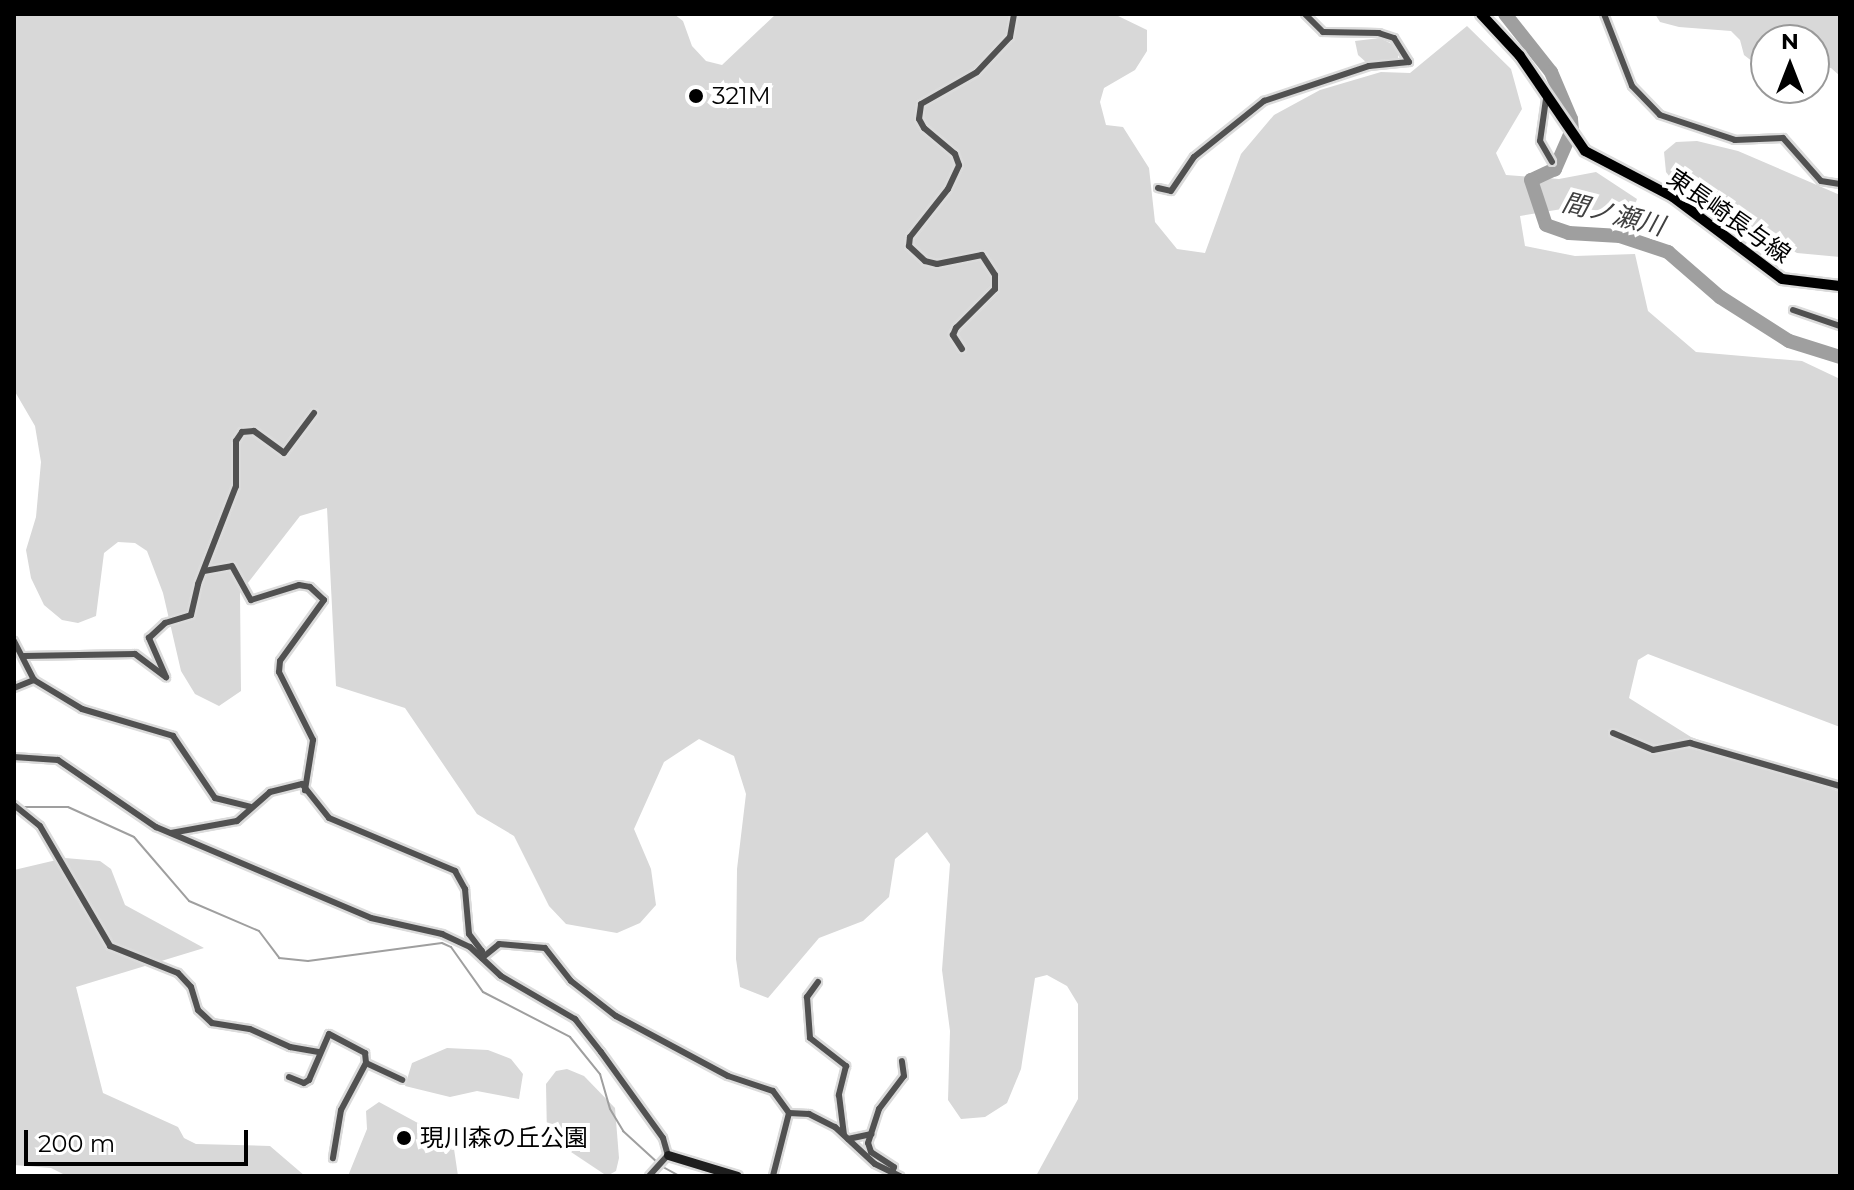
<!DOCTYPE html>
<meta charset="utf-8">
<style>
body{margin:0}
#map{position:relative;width:1854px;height:1190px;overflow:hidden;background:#fff;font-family:Montserrat,"Noto Sans JP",sans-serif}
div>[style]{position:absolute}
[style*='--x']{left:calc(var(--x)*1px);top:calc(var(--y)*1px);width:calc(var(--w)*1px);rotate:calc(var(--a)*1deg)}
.green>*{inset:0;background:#d8d8d8}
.stream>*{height:2px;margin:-1px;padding:0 1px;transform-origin:1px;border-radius:1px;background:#9f9f9f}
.river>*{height:14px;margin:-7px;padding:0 7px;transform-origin:7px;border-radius:7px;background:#9f9f9f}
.roads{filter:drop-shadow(2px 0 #dbdbdb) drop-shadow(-2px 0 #dbdbdb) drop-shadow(0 2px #dbdbdb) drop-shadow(0 -2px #dbdbdb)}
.street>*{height:6px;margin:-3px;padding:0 3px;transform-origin:3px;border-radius:3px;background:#515151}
.secondary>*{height:9px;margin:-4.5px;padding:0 4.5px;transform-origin:4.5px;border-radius:4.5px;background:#1e1e1e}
.primary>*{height:10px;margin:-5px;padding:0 5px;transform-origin:5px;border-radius:5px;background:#000}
.dots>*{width:22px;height:22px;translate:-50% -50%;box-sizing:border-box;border:4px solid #fff;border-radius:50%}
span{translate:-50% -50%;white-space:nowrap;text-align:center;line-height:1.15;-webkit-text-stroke:8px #fff;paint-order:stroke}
.poi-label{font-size:24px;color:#000}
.left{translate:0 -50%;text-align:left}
.street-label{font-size:24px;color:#000}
.water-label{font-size:26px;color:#404040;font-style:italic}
.frame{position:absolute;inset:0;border:16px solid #000;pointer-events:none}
.north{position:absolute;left:1750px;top:24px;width:80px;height:80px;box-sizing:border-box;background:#fff;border:2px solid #999;border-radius:50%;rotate:0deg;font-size:22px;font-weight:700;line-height:32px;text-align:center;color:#000}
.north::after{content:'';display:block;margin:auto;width:28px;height:36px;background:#000;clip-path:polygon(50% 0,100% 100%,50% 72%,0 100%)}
.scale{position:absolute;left:24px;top:1130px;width:224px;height:36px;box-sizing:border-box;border:4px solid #000;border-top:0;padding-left:10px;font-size:24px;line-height:28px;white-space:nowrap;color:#000;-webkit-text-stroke:6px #fff;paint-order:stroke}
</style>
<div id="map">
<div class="green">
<div style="clip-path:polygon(14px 14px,674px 14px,683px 21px,692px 46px,706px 61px,722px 65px,776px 14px,1114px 14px,1147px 30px,1147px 51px,1135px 70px,1104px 88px,1100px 102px,1106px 125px,1123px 127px,1149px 168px,1155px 222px,1177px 249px,1205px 253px,1241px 154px,1274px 115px,1320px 90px,1381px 72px,1410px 73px,1467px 26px,1511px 69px,1522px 109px,1496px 153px,1506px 175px,1559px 179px,1596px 172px,1637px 199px,1632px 213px,1568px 208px,1520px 216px,1525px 246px,1575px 256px,1635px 254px,1648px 311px,1696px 352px,1802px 361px,1840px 379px,1840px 727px,1648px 654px,1638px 660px,1629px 698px,1691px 737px,1840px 792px,1840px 1176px,1036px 1176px,1078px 1099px,1078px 1004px,1067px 986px,1047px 975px,1035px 978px,1021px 1069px,1007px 1103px,985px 1117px,961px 1119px,948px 1100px,950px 1031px,942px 970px,950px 864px,927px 832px,895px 859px,889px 897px,863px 921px,819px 938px,768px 998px,740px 987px,736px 959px,737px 869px,746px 794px,734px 756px,699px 739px,664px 762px,634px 829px,651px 869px,656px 905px,640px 923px,617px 933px,566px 924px,549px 906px,514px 836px,477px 814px,405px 708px,336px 686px,327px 508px,300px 516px,240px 593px,241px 691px,219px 706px,195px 694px,181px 671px,163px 593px,147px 551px,135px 543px,118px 542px,104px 553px,96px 616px,78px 623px,62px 620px,44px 605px,31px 578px,26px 550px,36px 517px,41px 462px,35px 426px,14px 390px)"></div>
<div style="clip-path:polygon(1655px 14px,1840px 14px,1840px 76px,1831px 68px,1814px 66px,1814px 40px,1766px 40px,1766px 72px,1744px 55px,1740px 40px,1731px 31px,1679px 27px,1660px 22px)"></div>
<div style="clip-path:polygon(1380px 38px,1398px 47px,1398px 60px,1367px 63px,1358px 55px,1355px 41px)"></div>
<div style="clip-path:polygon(1697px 141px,1738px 151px,1840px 195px,1840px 257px,1797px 253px,1676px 185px,1666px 172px,1664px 152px,1676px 142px)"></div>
<div style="clip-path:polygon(65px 858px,100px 861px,111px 869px,125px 905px,204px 948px,76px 987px,103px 1093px,178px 1127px,184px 1138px,196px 1144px,270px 1146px,305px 1176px,67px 1176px,51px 1168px,14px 1165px,14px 870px)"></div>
<div style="clip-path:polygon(447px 1048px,488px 1050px,511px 1059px,523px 1074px,519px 1099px,477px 1091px,450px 1097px,405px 1086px,412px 1063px)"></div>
<div style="clip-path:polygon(567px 1069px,584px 1076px,615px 1108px,619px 1158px,616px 1171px,607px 1176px,547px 1136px,546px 1084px,556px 1071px)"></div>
<div style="clip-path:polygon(379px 1102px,453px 1142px,458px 1176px,348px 1176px,367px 1129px,366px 1111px)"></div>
</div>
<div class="stream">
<div style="--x:19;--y:807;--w:49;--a:0"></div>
<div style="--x:68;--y:807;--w:72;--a:24.4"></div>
<div style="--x:134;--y:837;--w:84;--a:49.3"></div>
<div style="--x:189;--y:901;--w:76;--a:23.2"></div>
<div style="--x:259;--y:931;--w:34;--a:53"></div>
<div style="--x:279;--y:958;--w:29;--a:6"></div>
<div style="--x:308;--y:961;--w:135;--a:-7.7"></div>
<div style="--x:442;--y:943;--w:10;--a:24"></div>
<div style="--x:451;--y:947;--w:55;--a:54.6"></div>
<div style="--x:483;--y:992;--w:98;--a:27.3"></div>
<div style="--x:570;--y:1037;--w:48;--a:51"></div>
<div style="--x:600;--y:1074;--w:36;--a:74"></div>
<div style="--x:610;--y:1109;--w:26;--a:59"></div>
<div style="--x:623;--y:1131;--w:47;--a:42.4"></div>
<div style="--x:663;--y:1167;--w:18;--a:29"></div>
</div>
<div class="river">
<div style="--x:1505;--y:14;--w:74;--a:51.6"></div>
<div style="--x:1551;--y:72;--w:51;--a:66.9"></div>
<div style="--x:1571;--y:119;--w:11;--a:85"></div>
<div style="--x:1572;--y:130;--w:43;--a:113.6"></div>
<div style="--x:1555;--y:169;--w:26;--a:155"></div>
<div style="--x:1531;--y:180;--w:47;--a:71.6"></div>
<div style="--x:1546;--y:225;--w:24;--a:19"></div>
<div style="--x:1569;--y:233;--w:51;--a:3.4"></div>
<div style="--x:1620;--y:236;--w:51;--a:18.4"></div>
<div style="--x:1668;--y:252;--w:69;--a:40.9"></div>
<div style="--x:1720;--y:297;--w:82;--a:32.5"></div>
<div style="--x:1789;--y:341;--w:53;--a:17.4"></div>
</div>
<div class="roads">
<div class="street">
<div style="--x:1604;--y:14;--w:77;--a:68.7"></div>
<div style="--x:1632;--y:86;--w:40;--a:46"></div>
<div style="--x:1660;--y:115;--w:79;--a:18.4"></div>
<div style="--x:1735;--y:140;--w:48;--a:-2.4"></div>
<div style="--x:1783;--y:138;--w:57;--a:48.5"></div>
<div style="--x:1821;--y:181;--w:19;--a:9"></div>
<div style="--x:1546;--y:99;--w:42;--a:98.1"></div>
<div style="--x:1540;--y:141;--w:24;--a:60"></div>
<div style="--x:1158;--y:188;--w:13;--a:13"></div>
<div style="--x:1171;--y:191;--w:41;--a:-55.9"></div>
<div style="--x:1194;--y:157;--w:90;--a:-38.7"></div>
<div style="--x:1264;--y:101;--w:111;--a:-18.4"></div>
<div style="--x:1369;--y:66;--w:40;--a:-5.7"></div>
<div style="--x:1409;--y:62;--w:28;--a:-122"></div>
<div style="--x:1394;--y:38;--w:16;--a:-162"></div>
<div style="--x:1379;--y:33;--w:56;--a:-179"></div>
<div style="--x:1323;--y:32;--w:25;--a:-135"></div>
<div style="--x:1793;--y:310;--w:50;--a:18.8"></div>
<div style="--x:962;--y:349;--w:17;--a:-123"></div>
<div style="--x:953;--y:335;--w:8;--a:-67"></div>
<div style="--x:956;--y:328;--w:55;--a:-45"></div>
<div style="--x:995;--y:289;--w:14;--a:-90"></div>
<div style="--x:995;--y:275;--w:24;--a:-123"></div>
<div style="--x:982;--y:255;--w:46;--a:168.7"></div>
<div style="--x:937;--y:264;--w:12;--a:-166"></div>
<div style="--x:925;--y:261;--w:22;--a:-137"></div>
<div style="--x:909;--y:246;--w:9;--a:-84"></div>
<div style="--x:910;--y:237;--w:61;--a:-51.6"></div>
<div style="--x:948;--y:189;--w:26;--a:-65"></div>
<div style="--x:959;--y:165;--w:12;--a:-110"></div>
<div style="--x:955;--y:154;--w:40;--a:-140"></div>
<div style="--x:924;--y:128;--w:10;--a:-119"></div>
<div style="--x:919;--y:119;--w:15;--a:-82"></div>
<div style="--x:921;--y:104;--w:64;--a:-29.7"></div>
<div style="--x:977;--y:72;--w:48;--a:-46.7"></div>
<div style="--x:1010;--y:37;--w:23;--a:-80"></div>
<div style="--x:204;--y:571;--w:28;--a:-10"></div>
<div style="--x:232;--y:566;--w:39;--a:61"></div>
<div style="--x:251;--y:600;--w:50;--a:-17.4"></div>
<div style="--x:299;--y:585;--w:11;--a:10"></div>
<div style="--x:310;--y:587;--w:19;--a:43"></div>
<div style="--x:324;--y:600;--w:75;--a:125.8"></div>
<div style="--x:280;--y:661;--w:11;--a:95"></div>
<div style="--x:279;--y:672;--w:76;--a:63.4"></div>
<div style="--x:313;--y:740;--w:51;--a:99.1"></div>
<div style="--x:14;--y:641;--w:44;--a:62.9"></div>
<div style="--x:34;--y:680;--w:56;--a:31.1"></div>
<div style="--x:82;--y:709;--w:95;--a:16.5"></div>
<div style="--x:173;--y:736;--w:75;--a:55.9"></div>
<div style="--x:215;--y:798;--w:36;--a:14"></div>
<div style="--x:24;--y:656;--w:111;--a:-1"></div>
<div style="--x:135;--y:654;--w:39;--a:37"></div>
<div style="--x:166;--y:677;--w:43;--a:-113.6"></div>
<div style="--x:149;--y:638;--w:22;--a:-43"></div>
<div style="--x:165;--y:623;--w:27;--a:-17"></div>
<div style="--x:191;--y:615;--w:32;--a:-77"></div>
<div style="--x:198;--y:584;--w:105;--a:-68.8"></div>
<div style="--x:236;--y:486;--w:45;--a:-90"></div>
<div style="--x:236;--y:441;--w:11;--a:-56"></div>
<div style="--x:242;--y:432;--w:12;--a:-5"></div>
<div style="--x:254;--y:431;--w:37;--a:36"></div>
<div style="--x:284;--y:453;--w:50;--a:-53.1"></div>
<div style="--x:14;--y:688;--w:22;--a:-22"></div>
<div style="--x:1613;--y:733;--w:43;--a:23"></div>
<div style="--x:1653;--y:750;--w:38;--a:-11"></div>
<div style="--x:1690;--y:743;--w:156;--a:16"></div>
<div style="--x:14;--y:757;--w:44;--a:3.9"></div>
<div style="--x:58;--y:760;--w:119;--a:34.4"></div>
<div style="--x:156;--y:827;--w:233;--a:22.9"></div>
<div style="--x:371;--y:918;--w:73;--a:12.7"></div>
<div style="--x:442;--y:934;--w:31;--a:25"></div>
<div style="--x:470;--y:947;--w:42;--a:43.1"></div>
<div style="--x:501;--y:976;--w:86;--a:30.2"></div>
<div style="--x:575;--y:1019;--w:42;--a:51.8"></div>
<div style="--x:601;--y:1052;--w:106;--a:54.2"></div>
<div style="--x:663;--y:1138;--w:18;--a:74"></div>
<div style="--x:668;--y:1155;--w:28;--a:132"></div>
<div style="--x:14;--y:805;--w:33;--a:39"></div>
<div style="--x:40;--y:826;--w:139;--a:59.7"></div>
<div style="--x:110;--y:946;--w:73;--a:21.7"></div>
<div style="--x:178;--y:973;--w:19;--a:47"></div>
<div style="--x:191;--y:987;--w:24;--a:73"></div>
<div style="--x:198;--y:1010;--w:19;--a:43"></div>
<div style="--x:212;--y:1023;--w:38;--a:9"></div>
<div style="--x:250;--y:1029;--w:44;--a:24.2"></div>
<div style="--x:290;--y:1047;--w:29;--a:10"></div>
<div style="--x:171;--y:833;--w:67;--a:-10.3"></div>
<div style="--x:237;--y:821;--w:44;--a:-41.3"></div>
<div style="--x:270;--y:792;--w:33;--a:-14"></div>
<div style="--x:302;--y:784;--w:43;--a:51.5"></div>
<div style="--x:329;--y:818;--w:137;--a:22.8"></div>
<div style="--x:455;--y:871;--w:21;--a:61"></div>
<div style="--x:465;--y:889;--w:45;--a:84.9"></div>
<div style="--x:469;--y:934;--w:21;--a:53"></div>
<div style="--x:482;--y:951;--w:4;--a:153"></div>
<div style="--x:482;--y:958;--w:22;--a:-39"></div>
<div style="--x:499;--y:944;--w:46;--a:5"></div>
<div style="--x:545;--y:948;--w:42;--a:51.8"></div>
<div style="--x:571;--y:981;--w:57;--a:37.9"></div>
<div style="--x:616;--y:1016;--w:127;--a:28.2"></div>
<div style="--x:728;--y:1076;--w:47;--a:18.4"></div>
<div style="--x:773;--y:1091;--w:27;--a:54"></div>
<div style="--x:789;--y:1113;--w:65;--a:104.3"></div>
<div style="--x:818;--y:982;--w:19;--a:126"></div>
<div style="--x:807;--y:997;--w:41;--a:85.8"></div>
<div style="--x:810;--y:1038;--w:46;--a:37.9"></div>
<div style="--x:846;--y:1066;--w:30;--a:104"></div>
<div style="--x:839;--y:1095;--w:40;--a:82.9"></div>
<div style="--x:366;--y:1063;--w:40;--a:25"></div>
<div style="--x:289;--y:1077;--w:16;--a:22"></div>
<div style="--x:304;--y:1083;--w:6;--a:-31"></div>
<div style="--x:309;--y:1080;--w:50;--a:-66.5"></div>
<div style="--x:329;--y:1034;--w:41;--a:27.8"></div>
<div style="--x:365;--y:1053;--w:10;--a:84"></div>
<div style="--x:366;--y:1063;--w:53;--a:118"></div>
<div style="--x:341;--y:1110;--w:49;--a:99.5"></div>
<div style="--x:789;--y:1113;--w:20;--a:3"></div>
<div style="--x:809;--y:1114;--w:29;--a:27"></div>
<div style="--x:835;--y:1127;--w:54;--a:42.8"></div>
<div style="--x:875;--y:1164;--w:28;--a:26"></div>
<div style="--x:848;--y:1139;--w:24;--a:-12"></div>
<div style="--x:892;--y:1173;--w:6;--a:-72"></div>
<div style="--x:894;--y:1167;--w:27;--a:-147"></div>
<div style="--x:871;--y:1152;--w:9;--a:-108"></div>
<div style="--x:868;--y:1143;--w:36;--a:-72"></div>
<div style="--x:879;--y:1109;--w:41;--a:-52.9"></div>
<div style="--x:904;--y:1076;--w:15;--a:-98"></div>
</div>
<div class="secondary">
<div style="--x:668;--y:1155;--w:72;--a:16.9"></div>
</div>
<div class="primary">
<div style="--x:1481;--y:14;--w:57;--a:47.1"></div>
<div style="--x:1520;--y:56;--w:115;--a:55.6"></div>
<div style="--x:1585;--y:151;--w:99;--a:27.6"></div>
<div style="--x:1673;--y:197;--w:136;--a:37"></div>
<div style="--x:1782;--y:279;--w:58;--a:6.9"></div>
</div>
</div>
<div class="dots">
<div style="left:696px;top:96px;background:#000"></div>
<div style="left:404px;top:1138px;background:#000"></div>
</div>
<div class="poi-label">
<span class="left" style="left:712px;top:96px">321M</span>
<span class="left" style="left:420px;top:1138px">現川森の丘公園</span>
</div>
<div class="street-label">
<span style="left:1729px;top:216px;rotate:35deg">東長崎長与線</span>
</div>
<div class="water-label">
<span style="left:1613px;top:215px;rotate:14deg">間ノ瀬川</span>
</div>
<div class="frame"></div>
<div class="north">N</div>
<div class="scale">200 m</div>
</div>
